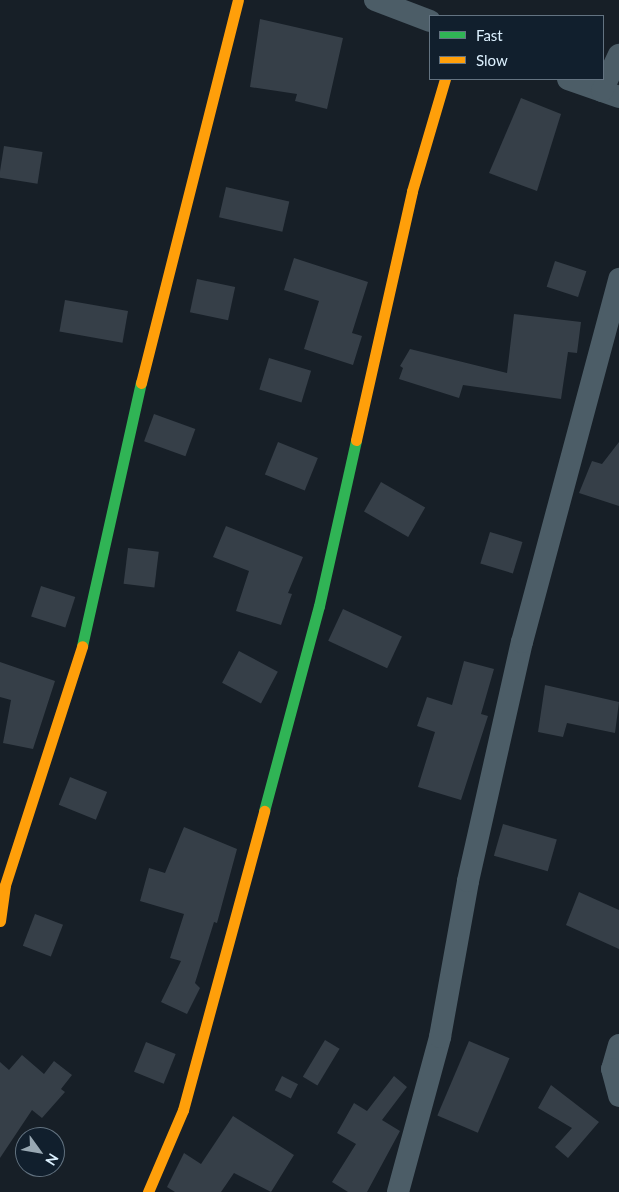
<!DOCTYPE html>
<style>
body{margin:0}
#map{position:relative;width:619px;height:1192px;overflow:hidden;background:#171f27;font-family:Lato,sans-serif}
div>[style]{position:absolute}
[style*='--x']{left:calc(var(--x)*1px);top:calc(var(--y)*1px);width:calc(var(--w)*1px);rotate:calc(var(--a)*1deg)}
.building>*{inset:0;background:#363f48;transform-origin:0 0}
.street>*{height:22px;margin:-11px;padding:0 11px;transform-origin:11px;border-radius:11px;background:#4c5d67}
.fast>*{height:11px;margin:-5.5px;padding:0 5.5px;transform-origin:5.5px;border-radius:5.5px;background:#30b455}
.slow>*{height:11px;margin:-5.5px;padding:0 5.5px;transform-origin:5.5px;border-radius:5.5px;background:#ff9f0a}
span{translate:-50% -50%;white-space:nowrap;text-align:center;line-height:1.15;-webkit-text-stroke:4px #111f2d;paint-order:stroke}
.legend{position:absolute;left:429px;top:15px;width:175px;height:65px;box-sizing:border-box;background:#111f2d;border:1px solid #637381;margin:0;padding:6px 9px;list-style:none;font-size:15px;color:#ddf1ff}
.legend li{display:flex;align-items:center;gap:10px;height:25px}
.legend b{width:25px;border:1px solid #637381}
.north{position:absolute;left:15px;top:1127px;width:50px;height:50px;box-sizing:border-box;background:#111f2d;border:1px solid #637381;border-radius:50%;rotate:122deg;font-size:14px;font-weight:700;line-height:20px;text-align:center;color:#ddf1ff}
.north::after{content:'';display:block;margin:auto;width:18px;height:22px;background:#98a8b3;clip-path:polygon(50% 0,100% 100%,50% 72%,0 100%)}
</style>
<div id="map">
<div class="building">
<div style="clip-path:polygon(260px 19px,343px 38px,327px 109px,295px 101px,297px 94px,250px 87px)"></div>
<div style="clip-path:polygon(521px 98px,561px 114px,537px 191px,489px 173px)"></div>
<div style="left:4px;top:146px;width:39px;height:32px;rotate:9deg"></div>
<div style="left:226px;top:187px;width:65px;height:31px;rotate:13deg"></div>
<div style="clip-path:polygon(294px 258px,368px 282px,352px 333px,362px 336px,353px 365px,304px 349px,319px 301px,284px 290px)"></div>
<div style="left:555px;top:261px;width:33px;height:27px;rotate:18deg"></div>
<div style="left:197px;top:279px;width:39px;height:34px;rotate:12deg"></div>
<div style="left:65px;top:300px;width:64px;height:32px;rotate:10deg"></div>
<div style="clip-path:polygon(514px 314px,581px 322px,577px 353px,568px 352px,561px 399px,463px 385px,459px 398px,399px 379px,403px 368px,400px 366px,410px 349px,507px 373px)"></div>
<div style="left:269px;top:358px;width:44px;height:33px;rotate:17deg"></div>
<div style="left:154px;top:414px;width:44px;height:29px;rotate:20deg"></div>
<div style="left:278px;top:442px;width:43px;height:35px;rotate:22deg"></div>
<div style="clip-path:polygon(619px 442px,619px 506px,579px 493px,592px 461px,602px 464px)"></div>
<div style="left:381px;top:482px;width:51px;height:34px;rotate:30deg"></div>
<div style="clip-path:polygon(226px 526px,303px 557px,288px 593px,292px 594px,281px 625px,236px 611px,249px 571px,213px 557px)"></div>
<div style="left:490px;top:532px;width:34px;height:33px;rotate:17deg"></div>
<div style="left:128px;top:548px;width:31px;height:36px;rotate:7deg"></div>
<div style="left:41px;top:586px;width:36px;height:32px;rotate:18deg"></div>
<div style="left:343px;top:609px;width:65px;height:35px;rotate:25deg"></div>
<div style="left:239px;top:651px;width:44px;height:36px;rotate:28deg"></div>
<div style="clip-path:polygon(464px 661px,494px 669px,481px 714px,488px 716px,461px 800px,418px 787px,435px 732px,417px 726px,427px 697px,452px 705px)"></div>
<div style="clip-path:polygon(0 662px,55px 681px,33px 749px,3px 743px,11px 700px,0 697px)"></div>
<div style="clip-path:polygon(545px 685px,619px 702px,615px 733px,567px 723px,563px 737px,538px 732px)"></div>
<div style="left:70px;top:777px;width:40px;height:30px;rotate:22deg"></div>
<div style="left:503px;top:824px;width:56px;height:33px;rotate:16deg"></div>
<div style="clip-path:polygon(184px 827px,237px 849px,217px 923px,214px 922px,195px 983px,200px 988px,187px 1014px,161px 1002px,181px 961px,170px 958px,184px 914px,140px 901px,149px 868px,165px 873px)"></div>
<div style="clip-path:polygon(579px 892px,619px 910px,619px 949px,566px 925px)"></div>
<div style="left:35px;top:914px;width:30px;height:34px;rotate:21deg"></div>
<div style="left:325px;top:1040px;width:17px;height:43px;rotate:31deg"></div>
<div style="left:469px;top:1041px;width:44px;height:81px;rotate:23deg"></div>
<div style="left:146px;top:1042px;width:32px;height:32px;rotate:22deg"></div>
<div style="clip-path:polygon(22px 1055px,44px 1074px,54px 1061px,72px 1075px,61px 1089px,65px 1092px,42px 1118px,32px 1110px,0 1158px,0 1062px,9px 1070px)"></div>
<div style="left:282px;top:1076px;width:18px;height:16px;rotate:27deg"></div>
<div style="clip-path:polygon(394px 1076px,407px 1087px,382px 1120px,400px 1131px,367px 1192px,348px 1192px,332px 1182px,356px 1144px,337px 1133px,354px 1103px,367px 1111px)"></div>
<div style="clip-path:polygon(551px 1085px,599px 1122px,568px 1158px,555px 1147px,572px 1128px,538px 1108px)"></div>
<div style="clip-path:polygon(233px 1116px,294px 1155px,271px 1192px,234px 1173px,221px 1192px,175px 1192px,167px 1187px,184px 1153px,201px 1164px)"></div>
</div>
<div class="street">
<div style="--x:375;--y:0;--w:59;--a:20.9"></div>
<div style="--x:568;--y:79;--w:54;--a:19.4"></div>
<div style="--x:602;--y:91;--w:40;--a:-65"></div>
<div style="--x:619;--y:1045;--w:25;--a:106"></div>
<div style="--x:612;--y:1069;--w:28;--a:75"></div>
<div style="--x:398;--y:1192;--w:161;--a:-74.8"></div>
<div style="--x:440;--y:1037;--w:158;--a:-79.8"></div>
<div style="--x:468;--y:881;--w:245;--a:-77.3"></div>
<div style="--x:522;--y:642;--w:376;--a:-75"></div>
</div>
<div class="fast">
<div style="--x:82;--y:646;--w:270;--a:-77.4"></div>
<div style="--x:264;--y:811;--w:212;--a:-75"></div>
<div style="--x:319;--y:606;--w:170;--a:-77.4"></div>
</div>
<div class="slow">
<div style="--x:141;--y:383;--w:395;--a:-75.8"></div>
<div style="--x:356;--y:440;--w:255;--a:-77.3"></div>
<div style="--x:412;--y:191;--w:117;--a:-73.6"></div>
<div style="--x:0;--y:921;--w:36;--a:-82"></div>
<div style="--x:5;--y:885;--w:251;--a:-72.1"></div>
<div style="--x:148;--y:1192;--w:89;--a:-66.9"></div>
<div style="--x:183;--y:1110;--w:310;--a:-74.8"></div>
</div>
<ul class="legend">
<li><b style="height:6px;background:#30b455"></b>Fast</li>
<li><b style="height:6px;background:#ff9f0a"></b>Slow</li>
</ul>
<div class="north">N</div>
</div>
